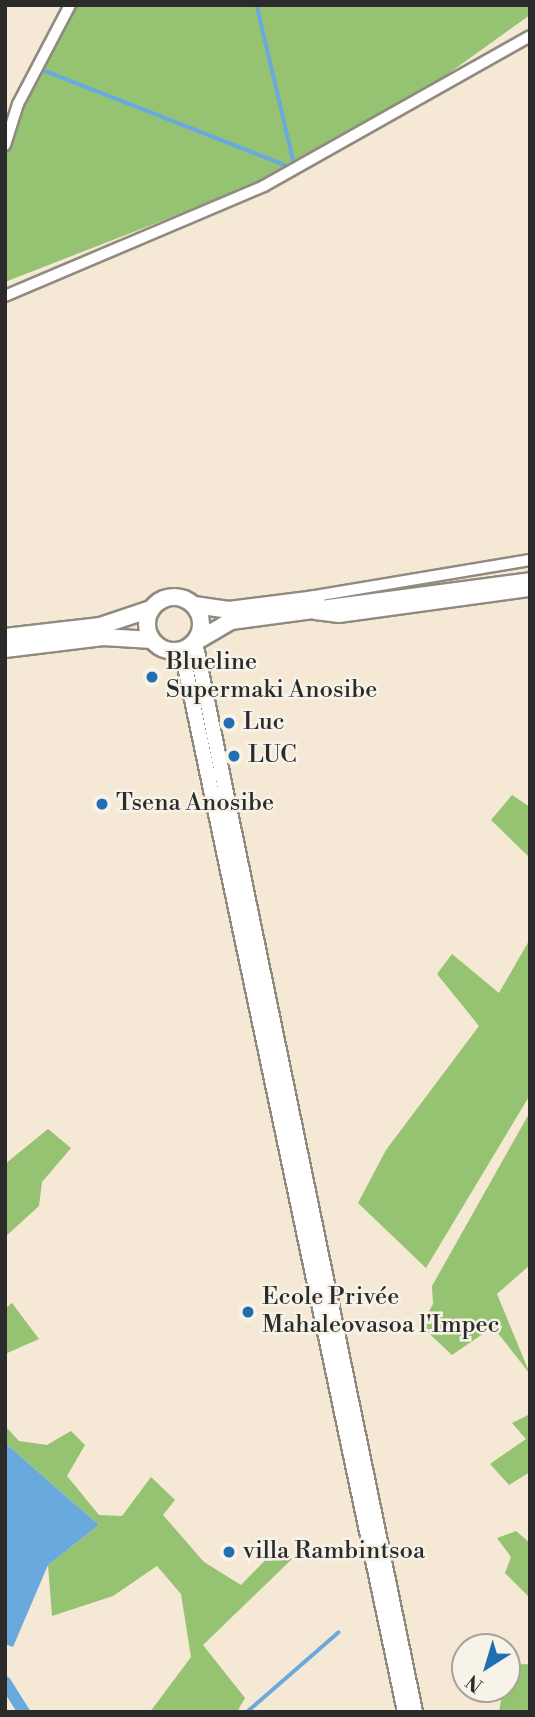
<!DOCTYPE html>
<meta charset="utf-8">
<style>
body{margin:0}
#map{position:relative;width:535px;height:1717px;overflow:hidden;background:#f5e8d4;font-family:"Libre Bodoni",serif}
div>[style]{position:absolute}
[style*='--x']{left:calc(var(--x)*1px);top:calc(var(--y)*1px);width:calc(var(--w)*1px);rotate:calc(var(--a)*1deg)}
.green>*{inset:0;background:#95c371}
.water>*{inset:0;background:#6aa9dd}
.stream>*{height:3.5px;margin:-1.75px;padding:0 1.75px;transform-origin:1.75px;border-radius:1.75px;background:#6aa9dd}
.canal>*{height:12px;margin:-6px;padding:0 6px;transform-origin:6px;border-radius:6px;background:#6aa9dd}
.roads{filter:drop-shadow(2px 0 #908a80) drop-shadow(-2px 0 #908a80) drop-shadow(0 2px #908a80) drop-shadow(0 -2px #908a80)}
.minor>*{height:10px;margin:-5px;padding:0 5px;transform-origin:5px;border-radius:5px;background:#fff}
.tertiary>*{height:14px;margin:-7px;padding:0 7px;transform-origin:7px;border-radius:7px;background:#fff}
.secondary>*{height:16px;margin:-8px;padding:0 8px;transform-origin:8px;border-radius:8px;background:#fff}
.secondary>.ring{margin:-8px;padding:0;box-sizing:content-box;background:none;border:16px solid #fff;border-radius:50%}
.dots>*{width:19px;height:19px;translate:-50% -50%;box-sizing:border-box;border:4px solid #f7f3e8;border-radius:50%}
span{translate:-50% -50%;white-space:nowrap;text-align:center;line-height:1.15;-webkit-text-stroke:5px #f7f3e8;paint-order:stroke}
.poi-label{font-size:24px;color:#2b2b2b}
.left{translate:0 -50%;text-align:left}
.frame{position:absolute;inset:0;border:7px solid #2b2b2b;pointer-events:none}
.north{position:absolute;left:451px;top:1633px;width:70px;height:70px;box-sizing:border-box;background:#f7f3e8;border:2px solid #a5a39c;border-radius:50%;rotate:217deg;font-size:19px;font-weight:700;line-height:28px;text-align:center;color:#2b2b2b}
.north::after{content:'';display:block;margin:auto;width:24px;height:32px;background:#1f6fb2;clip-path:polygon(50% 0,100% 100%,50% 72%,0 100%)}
</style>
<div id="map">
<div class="green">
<div style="clip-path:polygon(68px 5px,530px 5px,530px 15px,420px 94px,295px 169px,5px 282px,5px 151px,52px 31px)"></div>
<div style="clip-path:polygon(512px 795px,530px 807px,530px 858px,491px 820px)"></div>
<div style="clip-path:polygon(530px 939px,530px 1095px,426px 1268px,358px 1203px,386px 1150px,479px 1026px,437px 974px,452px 954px,499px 993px)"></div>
<div style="clip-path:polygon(530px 1112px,530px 1265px,497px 1294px,530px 1374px,493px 1327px,452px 1355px,421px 1326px,433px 1304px,432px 1286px)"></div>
<div style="clip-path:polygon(48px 1129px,71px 1148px,42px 1182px,39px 1206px,5px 1237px,5px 1164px)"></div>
<div style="clip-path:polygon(12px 1303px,39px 1339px,5px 1354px,5px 1309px)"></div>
<div style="clip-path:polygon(530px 1414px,530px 1472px,509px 1485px,490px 1464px,526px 1439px,512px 1423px)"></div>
<div style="clip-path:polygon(5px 1426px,19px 1441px,47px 1445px,71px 1431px,85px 1445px,67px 1476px,99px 1515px,122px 1516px,151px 1477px,175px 1500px,163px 1515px,204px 1562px,241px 1585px,277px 1548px,292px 1559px,203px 1645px,245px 1698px,237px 1712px,150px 1712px,191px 1657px,181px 1594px,157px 1566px,113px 1596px,52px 1616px,48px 1565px,99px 1525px,5px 1443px)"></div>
<div style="clip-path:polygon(516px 1531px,530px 1543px,530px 1598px,505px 1573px,511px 1557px,497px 1538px)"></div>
<div style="clip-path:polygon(528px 1664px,530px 1712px,499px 1712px,507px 1665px)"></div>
</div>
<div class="water">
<div style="clip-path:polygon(5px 1443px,99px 1525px,48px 1565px,13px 1647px,5px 1644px)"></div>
</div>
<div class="stream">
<div style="--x:257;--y:5;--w:166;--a:76.8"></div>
<div style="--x:40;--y:69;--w:269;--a:21.4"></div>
<div style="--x:247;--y:1712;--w:121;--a:-41"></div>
</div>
<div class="canal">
<div style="--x:5;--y:1682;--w:36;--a:58"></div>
</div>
<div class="roads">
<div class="minor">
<div style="--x:5;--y:145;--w:43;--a:-72.4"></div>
<div style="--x:18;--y:104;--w:112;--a:-62.3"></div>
<div style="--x:5;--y:296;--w:281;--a:-23"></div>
<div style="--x:264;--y:186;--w:305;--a:-29.4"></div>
<div style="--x:309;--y:597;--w:224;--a:-9.5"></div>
<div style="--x:315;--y:614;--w:24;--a:7"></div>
<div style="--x:339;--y:617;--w:193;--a:-7.8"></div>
</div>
<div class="tertiary">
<div style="--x:195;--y:642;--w:1092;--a:78.38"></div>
<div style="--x:173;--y:651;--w:19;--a:51"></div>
<div style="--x:185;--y:666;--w:1069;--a:78.12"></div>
</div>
<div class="secondary">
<div class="ring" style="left:147px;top:597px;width:38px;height:38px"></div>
<div style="--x:194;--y:605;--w:35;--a:8"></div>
<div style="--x:229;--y:610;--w:88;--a:-7.2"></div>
<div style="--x:5;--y:637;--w:96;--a:-6.6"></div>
<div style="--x:100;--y:626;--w:54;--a:-18.4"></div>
<div style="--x:195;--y:642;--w:42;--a:-30.3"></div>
<div style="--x:231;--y:621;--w:302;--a:-7.6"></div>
<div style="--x:5;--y:649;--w:99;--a:-7"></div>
<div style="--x:103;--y:637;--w:49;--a:3.5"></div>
</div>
</div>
<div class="dots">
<div style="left:152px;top:677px;background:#1f6fb2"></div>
<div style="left:229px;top:723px;background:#1f6fb2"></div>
<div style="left:234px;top:756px;background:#1f6fb2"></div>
<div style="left:102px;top:804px;background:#1f6fb2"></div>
<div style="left:248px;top:1312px;background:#1f6fb2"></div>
<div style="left:229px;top:1552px;background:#1f6fb2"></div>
</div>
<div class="poi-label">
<span class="left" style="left:166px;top:677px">Blueline<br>Supermaki Anosibe</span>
<span class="left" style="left:243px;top:723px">Luc</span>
<span class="left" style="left:248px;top:756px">LUC</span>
<span class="left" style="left:116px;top:804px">Tsena Anosibe</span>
<span class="left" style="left:262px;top:1312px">Ecole Privée<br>Mahaleovasoa l'Impec</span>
<span class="left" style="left:243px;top:1552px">villa Rambintsoa</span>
</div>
<div class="frame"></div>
<div class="north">N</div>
</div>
